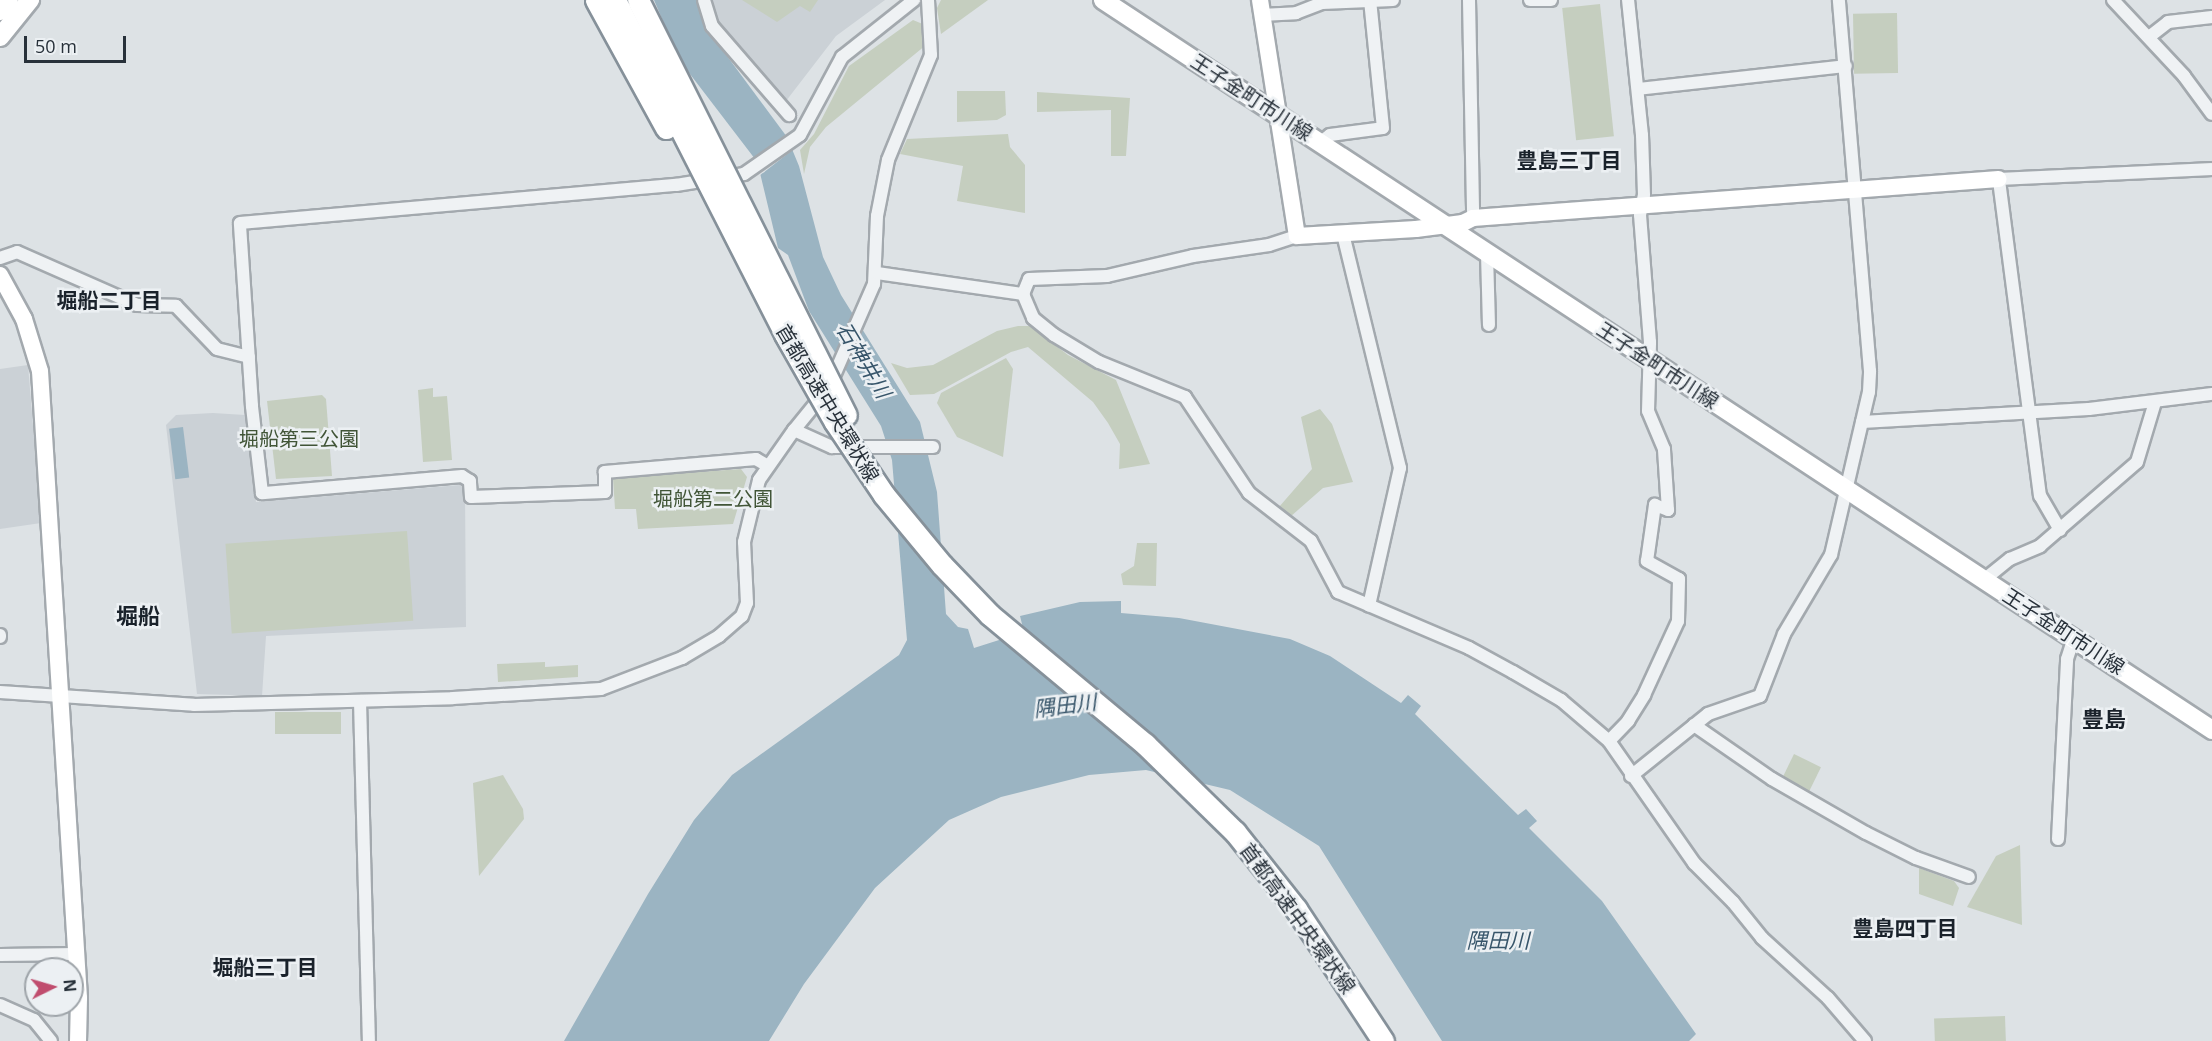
<!DOCTYPE html>
<meta charset="utf-8">
<style>
body{margin:0}
#map{position:relative;width:2212px;height:1041px;overflow:hidden;background:#dde2e5;font-family:"Open Sans","Noto Sans JP",sans-serif}
div>[style]{position:absolute}
[style*='--x']{left:calc(var(--x)*1px);top:calc(var(--y)*1px);width:calc(var(--w)*1px);rotate:calc(var(--a)*1deg)}
.built>*{inset:0;background:#cbd1d6}
.green>*{inset:0;background:#c5cebf;transform-origin:0 0}
.water>*{inset:0;background:#9bb4c2;transform-origin:0 0}
.pier>*{inset:0;background:#dde2e5}
.roads{filter:drop-shadow(2px 0 #a3a9ae) drop-shadow(-2px 0 #a3a9ae) drop-shadow(0 2px #a3a9ae) drop-shadow(0 -2px #a3a9ae)}
.street>*{height:12px;margin:-6px;padding:0 6px;transform-origin:6px;border-radius:6px;background:#eff2f4}
.secondary>*{height:16px;margin:-8px;padding:0 8px;transform-origin:8px;border-radius:8px;background:#fff}
.primary>*{height:18px;margin:-9px;padding:0 9px;transform-origin:9px;border-radius:9px;background:#fff}
.bridges{filter:drop-shadow(2px 0 #86919a) drop-shadow(-2px 0 #86919a) drop-shadow(0 2px #86919a) drop-shadow(0 -2px #86919a)}
.highway-bridge>*{height:21px;margin:-10.5px;padding:0 10.5px;transform-origin:10.5px;border-radius:10.5px;background:#fff}
span{translate:-50% -50%;white-space:nowrap;text-align:center;line-height:1.15;-webkit-text-stroke:5px #ecf0f3;paint-order:stroke}
.street-label{font-size:20px;color:#28313a}
.park-label{font-size:20px;color:#415537}
.neighbourhood-label{font-size:21px;color:#1a222b;font-weight:700}
.water-label{font-size:21px;color:#37556a;font-style:italic}
.quarter-label{font-size:22px;color:#1a222b;font-weight:700}
.north{position:absolute;left:24px;top:957px;width:60px;height:60px;box-sizing:border-box;background:#ecf0f3;border:2px solid #9ea4a9;border-radius:50%;rotate:85deg;font-size:16px;font-weight:700;line-height:24px;text-align:center;color:#28313a}
.north::after{content:'';display:block;margin:auto;width:21px;height:27px;background:#c04d6e;clip-path:polygon(50% 0,100% 100%,50% 72%,0 100%)}
.scale{position:absolute;left:24px;top:36px;width:102px;height:27px;box-sizing:border-box;border:3px solid #28313a;border-top:0;padding-left:8px;font-size:18px;line-height:21px;white-space:nowrap;color:#28313a;-webkit-text-stroke:4px #ecf0f3;paint-order:stroke}
</style>
<div id="map">
<div class="built">
<div style="clip-path:polygon(710px 0,885px 0,836px 36px,786px 101px,720px 30px)"></div>
<div style="clip-path:polygon(28px 365px,41px 523px,0 529px,0 369px)"></div>
<div style="clip-path:polygon(213px 413px,245px 415px,256px 502px,460px 485px,465px 489px,466px 627px,266px 636px,262px 696px,197px 694px,166px 425px,176px 415px)"></div>
</div>
<div class="green">
<div style="clip-path:polygon(742px 0,818px 0,810px 12px,800px 6px,777px 22px)"></div>
<div style="clip-path:polygon(941px 0,988px 0,941px 34px,937px 8px)"></div>
<div style="left:1600px;top:4px;width:133px;height:38px;rotate:84deg"></div>
<div style="left:1897px;top:13px;width:60px;height:44px;rotate:89deg"></div>
<div style="clip-path:polygon(913px 20px,925px 25px,926px 45px,826px 127px,810px 147px,804px 174px,800px 150px,814px 134px,849px 66px)"></div>
<div style="clip-path:polygon(957px 91px,1005px 91px,1006px 115px,997px 120px,957px 122px)"></div>
<div style="clip-path:polygon(1037px 92px,1130px 98px,1126px 156px,1111px 156px,1111px 110px,1037px 112px)"></div>
<div style="clip-path:polygon(1008px 134px,1010px 147px,1025px 165px,1025px 213px,957px 201px,963px 166px,900px 154px,907px 139px)"></div>
<div style="clip-path:polygon(1018px 326px,1030px 326px,1068px 355px,1116px 380px,1150px 464px,1119px 469px,1120px 444px,1108px 423px,1093px 402px,1028px 347px,1011px 352px,934px 394px,910px 395px,891px 363px,907px 368px,933px 365px,997px 331px)"></div>
<div style="clip-path:polygon(1006px 358px,1013px 369px,1003px 457px,957px 437px,937px 403px,941px 393px)"></div>
<div style="clip-path:polygon(433px 388px,433px 397px,447px 396px,452px 460px,423px 462px,418px 390px)"></div>
<div style="clip-path:polygon(322px 395px,326px 399px,332px 476px,276px 479px,267px 401px)"></div>
<div style="clip-path:polygon(1320px 409px,1332px 424px,1353px 482px,1323px 488px,1290px 517px,1279px 507px,1312px 469px,1301px 417px)"></div>
<div style="clip-path:polygon(741px 469px,747px 477px,733px 524px,638px 529px,636px 509px,615px 509px,613px 478px)"></div>
<div style="left:407px;top:531px;width:90px;height:182px;rotate:86deg"></div>
<div style="clip-path:polygon(1137px 543px,1157px 543px,1156px 586px,1123px 585px,1121px 574px,1134px 566px)"></div>
<div style="clip-path:polygon(545px 662px,545px 667px,578px 665px,578px 677px,498px 682px,497px 664px)"></div>
<div style="left:341px;top:712px;width:22px;height:66px;rotate:90deg"></div>
<div style="left:1794px;top:754px;width:30px;height:28px;rotate:26deg"></div>
<div style="clip-path:polygon(503px 775px,523px 809px,524px 819px,479px 876px,473px 783px)"></div>
<div style="clip-path:polygon(2020px 845px,2022px 925px,1967px 907px,1996px 856px)"></div>
<div style="clip-path:polygon(1919px 868px,1954px 881px,1959px 888px,1953px 906px,1919px 894px)"></div>
<div style="left:2005px;top:1016px;width:25px;height:71px;rotate:88deg"></div>
</div>
<div class="water">
<div style="clip-path:polygon(654px 0,697px 0,707px 29px,787px 137px,799px 166px,823px 257px,841px 295px,920px 422px,937px 492px,946px 614px,958px 627px,968px 629px,974px 648px,1024px 632px,1020px 616px,1080px 602px,1121px 601px,1121px 613px,1179px 618px,1290px 639px,1330px 656px,1401px 703px,1408px 695px,1421px 706px,1415px 714px,1518px 815px,1526px 809px,1537px 821px,1529px 828px,1602px 901px,1696px 1034px,1689px 1041px,1442px 1041px,1319px 846px,1230px 790px,1146px 770px,1089px 775px,1001px 797px,949px 820px,875px 888px,804px 984px,769px 1041px,564px 1041px,648px 894px,694px 820px,732px 775px,899px 655px,907px 640px,892px 460px,881px 426px,809px 311px,788px 255px,778px 248px,760px 173px,765px 172px,680px 61px)"></div>
<div style="left:183px;top:427px;width:51px;height:14px;rotate:83deg"></div>
</div>
<div class="pier">
<div style="clip-path:polygon(788px 133px,795px 148px,759px 176px,754px 159px)"></div>
</div>
<div class="roads">
<div class="street">
<div style="--x:704;--y:0;--w:27;--a:73"></div>
<div style="--x:712;--y:26;--w:118;--a:49.1"></div>
<div style="--x:928;--y:0;--w:55;--a:86.9"></div>
<div style="--x:931;--y:55;--w:113;--a:112.3"></div>
<div style="--x:888;--y:160;--w:57;--a:101.1"></div>
<div style="--x:877;--y:216;--w:68;--a:92.5"></div>
<div style="--x:874;--y:284;--w:112;--a:113.6"></div>
<div style="--x:829;--y:387;--w:55;--a:129.1"></div>
<div style="--x:794;--y:430;--w:42;--a:24.1"></div>
<div style="--x:832;--y:447;--w:101;--a:0"></div>
<div style="--x:1469;--y:0;--w:218;--a:88.9"></div>
<div style="--x:1530;--y:0;--w:21;--a:0"></div>
<div style="--x:2113;--y:0;--w:104;--a:46.9"></div>
<div style="--x:2184;--y:76;--w:47;--a:53.6"></div>
<div style="--x:1261;--y:15;--w:35;--a:-3"></div>
<div style="--x:1296;--y:13;--w:28;--a:-21"></div>
<div style="--x:1322;--y:3;--w:71;--a:-2.4"></div>
<div style="--x:2149;--y:37;--w:24;--a:-38"></div>
<div style="--x:2168;--y:22;--w:44;--a:-6.5"></div>
<div style="--x:1638;--y:89;--w:209;--a:-6.3"></div>
<div style="--x:1321;--y:142;--w:11;--a:-38"></div>
<div style="--x:1330;--y:135;--w:53;--a:-7.5"></div>
<div style="--x:1383;--y:128;--w:128;--a:-95.8"></div>
<div style="--x:1343;--y:234;--w:241;--a:76.3"></div>
<div style="--x:1400;--y:468;--w:141;--a:102.7"></div>
<div style="--x:1487;--y:254;--w:71;--a:88.4"></div>
<div style="--x:0;--y:258;--w:18;--a:-19"></div>
<div style="--x:17;--y:252;--w:131;--a:23.8"></div>
<div style="--x:137;--y:305;--w:39;--a:1"></div>
<div style="--x:176;--y:306;--w:59;--a:46.4"></div>
<div style="--x:217;--y:349;--w:33;--a:14"></div>
<div style="--x:877;--y:273;--w:148;--a:8.2"></div>
<div style="--x:1023;--y:294;--w:26;--a:67"></div>
<div style="--x:1033;--y:318;--w:27;--a:39"></div>
<div style="--x:1054;--y:335;--w:52;--a:31"></div>
<div style="--x:1099;--y:362;--w:93;--a:22.1"></div>
<div style="--x:1185;--y:397;--w:115;--a:56.3"></div>
<div style="--x:1249;--y:493;--w:78;--a:37.7"></div>
<div style="--x:1311;--y:541;--w:58;--a:62.1"></div>
<div style="--x:1338;--y:592;--w:142;--a:23.1"></div>
<div style="--x:1469;--y:648;--w:50;--a:28.6"></div>
<div style="--x:1513;--y:672;--w:56;--a:30.3"></div>
<div style="--x:1561;--y:700;--w:63;--a:40.5"></div>
<div style="--x:1609;--y:741;--w:149;--a:55.1"></div>
<div style="--x:1694;--y:863;--w:55;--a:45"></div>
<div style="--x:1733;--y:902;--w:46;--a:51.1"></div>
<div style="--x:1762;--y:938;--w:89;--a:42.3"></div>
<div style="--x:1828;--y:998;--w:57;--a:49.3"></div>
<div style="--x:1023;--y:294;--w:16;--a:-68"></div>
<div style="--x:1029;--y:279;--w:78;--a:-2.2"></div>
<div style="--x:1107;--y:276;--w:88;--a:-13.1"></div>
<div style="--x:1193;--y:256;--w:77;--a:-8.2"></div>
<div style="--x:1269;--y:245;--w:29;--a:-18"></div>
<div style="--x:1862;--y:422;--w:227;--a:-3.3"></div>
<div style="--x:2089;--y:409;--w:124;--a:-7"></div>
<div style="--x:768;--y:466;--w:14;--a:-150"></div>
<div style="--x:756;--y:459;--w:152;--a:175.1"></div>
<div style="--x:605;--y:472;--w:20;--a:90"></div>
<div style="--x:605;--y:492;--w:134;--a:177.9"></div>
<div style="--x:471;--y:497;--w:16;--a:-94"></div>
<div style="--x:470;--y:481;--w:9;--a:-148"></div>
<div style="--x:462;--y:476;--w:201;--a:175.1"></div>
<div style="--x:262;--y:493;--w:88;--a:-96.6"></div>
<div style="--x:252;--y:406;--w:183;--a:-93.8"></div>
<div style="--x:240;--y:223;--w:438;--a:-5"></div>
<div style="--x:676;--y:185;--w:69;--a:-9.2"></div>
<div style="--x:744;--y:174;--w:68;--a:-34.9"></div>
<div style="--x:800;--y:135;--w:89;--a:-61.7"></div>
<div style="--x:842;--y:57;--w:92;--a:-38.4"></div>
<div style="--x:2060;--y:530;--w:39;--a:-120"></div>
<div style="--x:2040;--y:496;--w:320;--a:-97.4"></div>
<div style="--x:1999;--y:179;--w:213;--a:-2.7"></div>
<div style="--x:1985;--y:579;--w:32;--a:-39"></div>
<div style="--x:2010;--y:559;--w:33;--a:-23"></div>
<div style="--x:2040;--y:546;--w:128;--a:-40.9"></div>
<div style="--x:2137;--y:462;--w:63;--a:-73.3"></div>
<div style="--x:0;--y:635;--w:2;--a:90"></div>
<div style="--x:0;--y:692;--w:194;--a:3.8"></div>
<div style="--x:194;--y:705;--w:259;--a:-1.5"></div>
<div style="--x:453;--y:698;--w:148;--a:-3.5"></div>
<div style="--x:601;--y:689;--w:87;--a:-20.9"></div>
<div style="--x:682;--y:658;--w:43;--a:-30.7"></div>
<div style="--x:719;--y:636;--w:30;--a:-41"></div>
<div style="--x:742;--y:616;--w:14;--a:-69"></div>
<div style="--x:747;--y:603;--w:61;--a:-92.8"></div>
<div style="--x:744;--y:542;--w:64;--a:-76.4"></div>
<div style="--x:759;--y:480;--w:61;--a:-55"></div>
<div style="--x:360;--y:701;--w:340;--a:88.5"></div>
<div style="--x:1694;--y:725;--w:95;--a:34.7"></div>
<div style="--x:1772;--y:779;--w:108;--a:29.9"></div>
<div style="--x:1866;--y:833;--w:56;--a:26.6"></div>
<div style="--x:1916;--y:858;--w:56;--a:19.7"></div>
<div style="--x:1609;--y:741;--w:28;--a:-46"></div>
<div style="--x:1628;--y:721;--w:31;--a:-58"></div>
<div style="--x:1644;--y:695;--w:81;--a:-65.3"></div>
<div style="--x:1678;--y:621;--w:42;--a:-88.6"></div>
<div style="--x:1679;--y:579;--w:37;--a:-151"></div>
<div style="--x:1647;--y:561;--w:57;--a:-81.9"></div>
<div style="--x:1655;--y:505;--w:14;--a:21"></div>
<div style="--x:1668;--y:510;--w:61;--a:-93.8"></div>
<div style="--x:1664;--y:449;--w:41;--a:-112.8"></div>
<div style="--x:1648;--y:411;--w:69;--a:-88.3"></div>
<div style="--x:1650;--y:342;--w:127;--a:-94.5"></div>
<div style="--x:1640;--y:215;--w:20;--a:-79"></div>
<div style="--x:1644;--y:195;--w:60;--a:-91.9"></div>
<div style="--x:1642;--y:135;--w:136;--a:-95.9"></div>
<div style="--x:1631;--y:776;--w:99;--a:-38.8"></div>
<div style="--x:1708;--y:714;--w:55;--a:-19.1"></div>
<div style="--x:1760;--y:696;--w:66;--a:-68.8"></div>
<div style="--x:1784;--y:634;--w:92;--a:-59.3"></div>
<div style="--x:1831;--y:555;--w:167;--a:-76.9"></div>
<div style="--x:1869;--y:392;--w:21;--a:-87"></div>
<div style="--x:1870;--y:371;--w:372;--a:-94.8"></div>
<div style="--x:2058;--y:839;--w:180;--a:-87.1"></div>
<div style="--x:2067;--y:659;--w:22;--a:-72"></div>
<div style="--x:0;--y:955;--w:77;--a:-0.7"></div>
<div style="--x:0;--y:1005;--w:37;--a:24"></div>
<div style="--x:34;--y:1020;--w:27;--a:51"></div>
</div>
<div class="secondary">
<div style="--x:1260;--y:0;--w:239;--a:81.1"></div>
<div style="--x:1297;--y:236;--w:119;--a:-3.4"></div>
<div style="--x:1416;--y:229;--w:47;--a:-7.3"></div>
<div style="--x:1463;--y:223;--w:11;--a:-27"></div>
<div style="--x:1473;--y:218;--w:527;--a:-4.24"></div>
<div style="--x:0;--y:275;--w:50;--a:61.4"></div>
<div style="--x:24;--y:319;--w:54;--a:72.9"></div>
<div style="--x:40;--y:371;--w:628;--a:86.44"></div>
<div style="--x:79;--y:998;--w:43;--a:91.3"></div>
</div>
<div class="primary">
<div style="--x:1103;--y:0;--w:1328;--a:33.35"></div>
<div style="--x:0;--y:11;--w:14;--a:-51"></div>
<div style="--x:0;--y:37;--w:48;--a:-51"></div>
</div>
</div>
<div class="bridges">
<div class="highway-bridge">
<div style="--x:596;--y:0;--w:146;--a:61.3"></div>
<div style="--x:615;--y:0;--w:375;--a:63"></div>
<div style="--x:785;--y:334;--w:101;--a:60.4"></div>
<div style="--x:835;--y:422;--w:88;--a:56.1"></div>
<div style="--x:884;--y:495;--w:91;--a:50.4"></div>
<div style="--x:942;--y:565;--w:69;--a:46.2"></div>
<div style="--x:990;--y:615;--w:202;--a:39.8"></div>
<div style="--x:1145;--y:744;--w:126;--a:44.4"></div>
<div style="--x:1235;--y:832;--w:98;--a:51.6"></div>
<div style="--x:1296;--y:909;--w:158;--a:56.6"></div>
<div style="--x:638;--y:0;--w:464;--a:63.4"></div>
</div>
</div>
<div class="street-label">
<span style="left:1252px;top:97px;rotate:33deg">王子金町市川線</span>
<span style="left:1658px;top:365px;rotate:33deg">王子金町市川線</span>
<span style="left:828px;top:403px;rotate:59deg">首都高速中央環状線</span>
<span style="left:2064px;top:631px;rotate:33deg">王子金町市川線</span>
<span style="left:1298px;top:918px;rotate:54deg">首都高速中央環状線</span>
</div>
<div class="park-label">
<span style="left:299px;top:438px">堀船第三公園</span>
<span style="left:713px;top:498px">堀船第二公園</span>
</div>
<div class="neighbourhood-label">
<span style="left:1569px;top:160px">豊島三丁目</span>
<span style="left:109px;top:300px">堀船二丁目</span>
<span style="left:1905px;top:928px">豊島四丁目</span>
<span style="left:265px;top:967px">堀船三丁目</span>
</div>
<div class="water-label">
<span style="left:864px;top:360px;rotate:59deg">石神井川</span>
<span style="left:1065px;top:705px;rotate:-7deg">隅田川</span>
<span style="left:1498px;top:940px">隅田川</span>
</div>
<div class="quarter-label">
<span style="left:138px;top:616px">堀船</span>
<span style="left:2104px;top:719px">豊島</span>
</div>
<div class="north">N</div>
<div class="scale">50 m</div>
</div>
